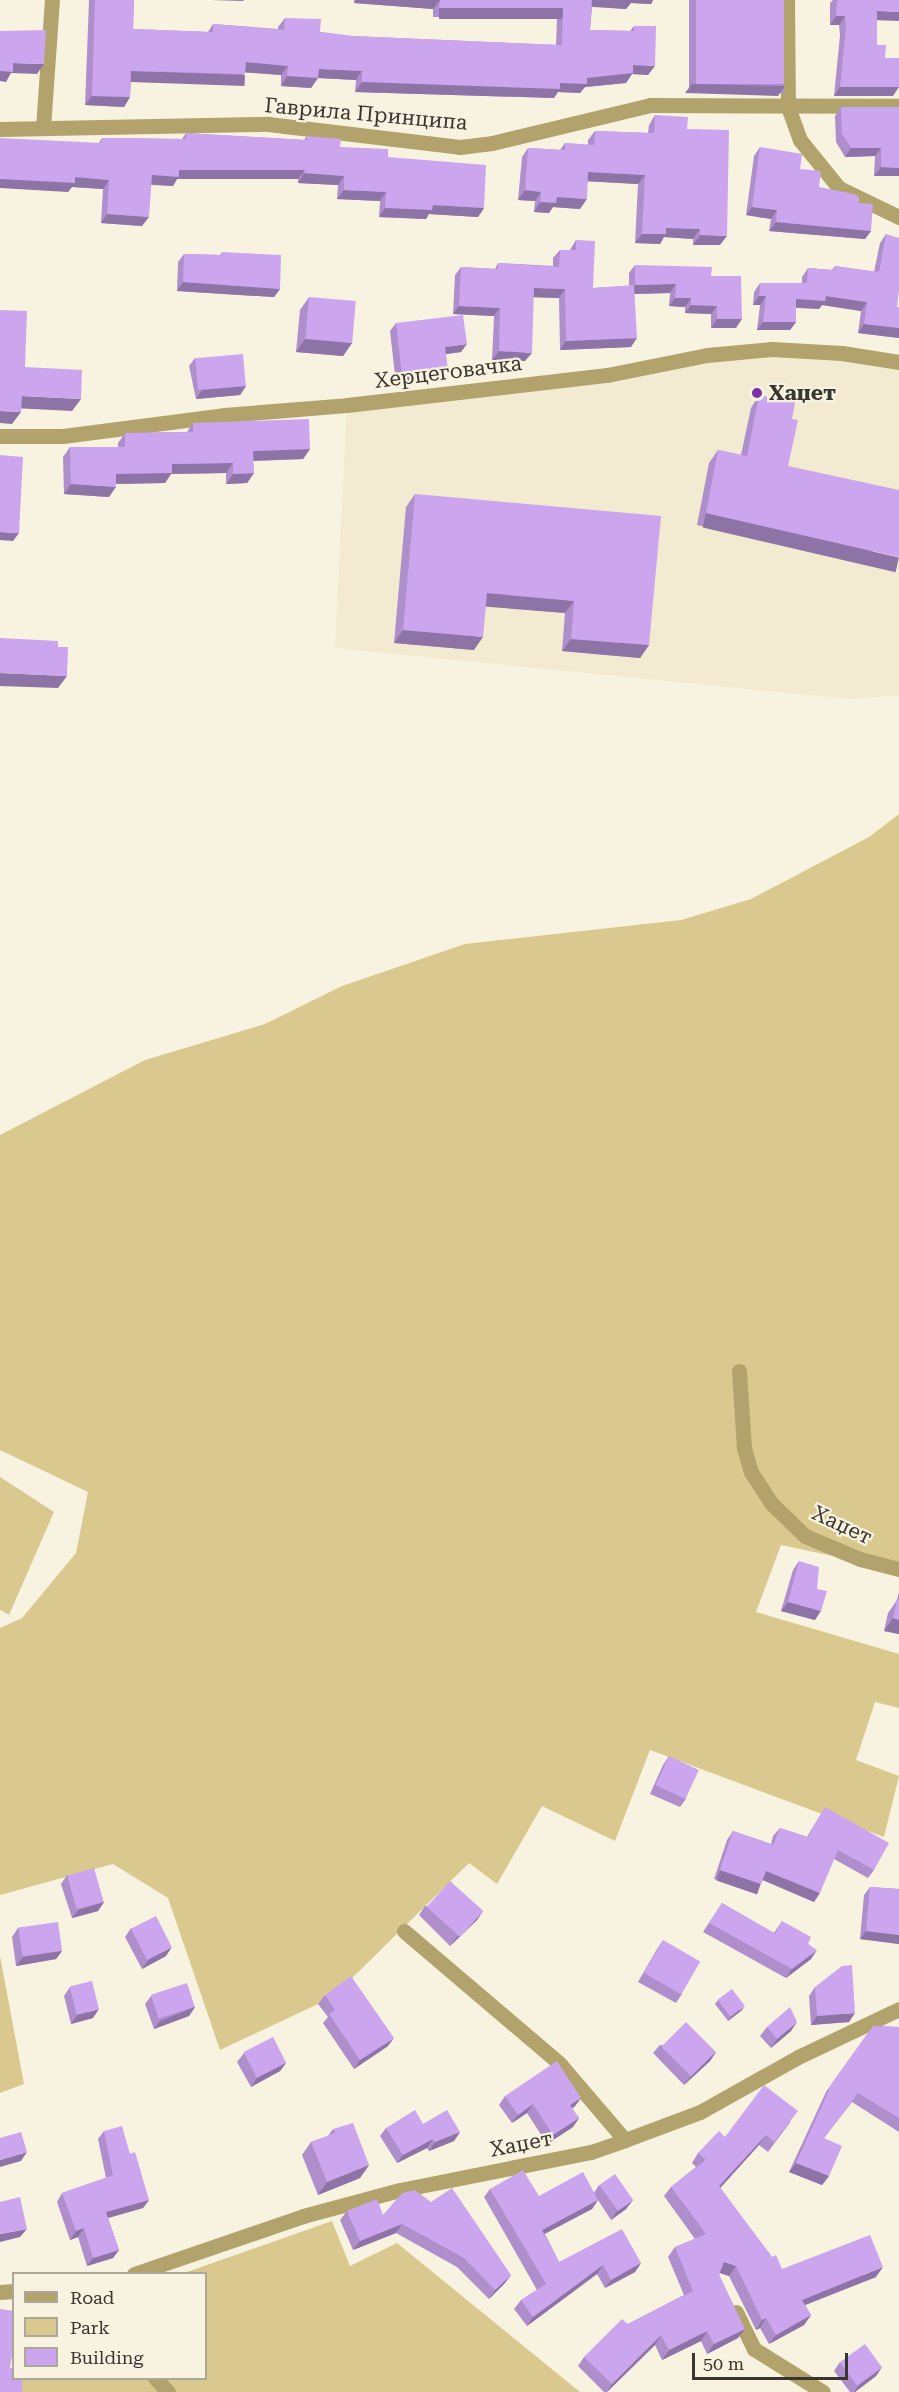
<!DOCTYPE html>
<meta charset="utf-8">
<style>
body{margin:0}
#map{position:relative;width:899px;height:2392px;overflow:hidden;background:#f8f3e1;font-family:"Roboto Serif",serif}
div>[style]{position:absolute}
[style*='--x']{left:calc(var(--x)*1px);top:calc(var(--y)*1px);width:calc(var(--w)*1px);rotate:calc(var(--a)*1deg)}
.built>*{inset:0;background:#f2ebd1}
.green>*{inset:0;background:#dac98e}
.minor>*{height:15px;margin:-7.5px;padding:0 7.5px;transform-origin:7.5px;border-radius:7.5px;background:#b2a26c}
.wall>*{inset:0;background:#af8ecc;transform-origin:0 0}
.shaded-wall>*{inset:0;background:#8e74a6;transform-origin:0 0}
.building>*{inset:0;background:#cba5ed;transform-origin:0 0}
.dots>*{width:16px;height:16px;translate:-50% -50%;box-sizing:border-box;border:3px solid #f8f3e1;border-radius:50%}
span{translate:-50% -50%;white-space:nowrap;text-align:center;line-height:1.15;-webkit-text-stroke:4.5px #f8f3e1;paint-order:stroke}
.street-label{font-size:21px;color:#38362f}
.poi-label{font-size:21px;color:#38362f;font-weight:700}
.left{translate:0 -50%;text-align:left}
.legend{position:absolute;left:12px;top:2272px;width:195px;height:108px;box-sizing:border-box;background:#f8f3e1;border:2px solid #aba79a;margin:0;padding:8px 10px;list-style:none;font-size:18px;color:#38362f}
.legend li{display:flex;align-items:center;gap:12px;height:30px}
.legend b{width:30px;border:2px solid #aba79a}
.scale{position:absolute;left:692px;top:2353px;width:156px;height:27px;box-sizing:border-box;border:3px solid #38362f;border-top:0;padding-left:8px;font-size:18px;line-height:21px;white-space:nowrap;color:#38362f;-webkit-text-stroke:4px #f8f3e1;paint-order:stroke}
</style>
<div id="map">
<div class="built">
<div style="clip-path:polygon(772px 349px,899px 362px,899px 695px,850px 699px,335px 648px,347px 405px)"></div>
</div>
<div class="green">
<div style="clip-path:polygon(899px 814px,899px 1570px,781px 1545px,756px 1612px,899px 1654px,899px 1708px,875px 1702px,856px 1760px,899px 1776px,884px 1837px,650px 1750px,615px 1841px,542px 1806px,497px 1884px,469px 1863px,345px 1985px,318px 2004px,220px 2050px,168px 1898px,113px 1864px,0 1895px,0 1628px,22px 1618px,76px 1553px,88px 1492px,0 1450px,0 1135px,145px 1060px,265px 1024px,342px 986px,465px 944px,681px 920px,751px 899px,869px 837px)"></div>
<div style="clip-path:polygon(0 1477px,54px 1512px,9px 1615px,0 1610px)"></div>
<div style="clip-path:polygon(0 1956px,24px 2084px,0 2093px)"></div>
<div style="clip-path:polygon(332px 2221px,350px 2266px,397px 2243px,580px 2392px,18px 2392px,21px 2379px,206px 2378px,206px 2274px,184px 2273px)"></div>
</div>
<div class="minor">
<div style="--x:787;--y:0;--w:107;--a:89.5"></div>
<div style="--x:788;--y:107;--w:35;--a:70"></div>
<div style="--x:800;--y:140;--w:62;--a:50.9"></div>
<div style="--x:839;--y:188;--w:67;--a:25.8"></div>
<div style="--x:43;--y:128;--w:128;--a:-86"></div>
<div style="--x:0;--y:129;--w:268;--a:-1.1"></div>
<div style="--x:268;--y:124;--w:193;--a:6.8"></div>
<div style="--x:460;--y:147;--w:32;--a:-7"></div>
<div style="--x:492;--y:143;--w:163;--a:-13.5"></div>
<div style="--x:650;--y:105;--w:249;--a:0.2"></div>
<div style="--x:0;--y:436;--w:63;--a:0"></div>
<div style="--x:63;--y:436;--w:162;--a:-7.4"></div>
<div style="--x:224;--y:415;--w:123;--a:-4.6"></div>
<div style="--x:347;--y:405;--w:262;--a:-6.6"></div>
<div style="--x:607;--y:375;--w:102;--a:-11.3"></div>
<div style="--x:707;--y:355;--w:65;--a:-5.3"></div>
<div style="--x:772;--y:349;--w:70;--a:3.3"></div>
<div style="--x:842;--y:353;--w:58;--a:9"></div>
<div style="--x:739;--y:1371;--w:77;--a:86.3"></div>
<div style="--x:744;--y:1448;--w:25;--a:74"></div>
<div style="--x:751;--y:1472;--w:37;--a:57"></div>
<div style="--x:771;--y:1503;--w:47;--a:44.1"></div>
<div style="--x:805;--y:1536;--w:60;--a:22.7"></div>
<div style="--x:860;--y:1559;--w:40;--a:14.4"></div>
<div style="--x:404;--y:1931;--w:205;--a:40.4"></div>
<div style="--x:560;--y:2064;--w:100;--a:49.5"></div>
<div style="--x:134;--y:2274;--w:179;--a:-18.9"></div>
<div style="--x:303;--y:2216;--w:100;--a:-15"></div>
<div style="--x:400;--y:2190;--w:195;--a:-11.3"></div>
<div style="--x:591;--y:2152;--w:36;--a:-19"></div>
<div style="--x:625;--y:2140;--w:80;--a:-20.5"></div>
<div style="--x:700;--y:2112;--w:112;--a:-29.3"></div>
<div style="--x:798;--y:2057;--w:112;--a:-25.4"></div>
<div style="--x:0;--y:2292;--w:14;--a:-4"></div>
<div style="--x:736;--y:2312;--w:41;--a:64.1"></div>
<div style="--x:754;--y:2349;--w:81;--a:31.9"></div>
<div style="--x:155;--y:2378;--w:19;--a:47"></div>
</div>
<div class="wall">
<div style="clip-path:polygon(89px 0,134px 0,133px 29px,208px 32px,213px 24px,278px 29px,278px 27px,285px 18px,320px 32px,352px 36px,556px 45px,557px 17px,433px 17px,433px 9px,354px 3px,354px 0,653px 0,651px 4px,631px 3px,626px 9px,592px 7px,590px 30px,630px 31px,634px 26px,648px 75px,632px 74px,626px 83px,585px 87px,580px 93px,558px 92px,554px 98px,355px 92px,356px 80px,318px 78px,311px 88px,281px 86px,281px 75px,245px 72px,239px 83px,131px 80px,130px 97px,124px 107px,85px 105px)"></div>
<div style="left:689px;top:0;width:95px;height:93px"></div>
<div style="clip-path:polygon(833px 0,899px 0,877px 20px,877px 45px,885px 58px,893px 96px,834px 96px,840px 35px,839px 25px,830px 25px,830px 3px)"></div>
<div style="clip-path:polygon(841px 107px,899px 107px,899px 176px,874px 176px,875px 156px,845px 157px,836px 142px,835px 116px)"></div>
<div style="clip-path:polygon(655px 115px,687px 129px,720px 245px,693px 245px,693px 239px,664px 237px,660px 244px,635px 243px,638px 184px,588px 181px,580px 209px,553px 207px,549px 213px,534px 212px,535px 201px,518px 200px,522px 157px,528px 148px,560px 150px,565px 143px,588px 145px,588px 140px,595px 131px,648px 133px,649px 125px)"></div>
<div style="clip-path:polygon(186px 133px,304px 140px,307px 136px,340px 147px,388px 157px,484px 208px,478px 217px,429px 214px,426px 219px,379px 217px,380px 201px,337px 199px,338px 185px,298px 183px,298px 179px,177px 179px,173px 186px,151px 185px,142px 226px,101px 223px,103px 189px,72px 187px,68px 192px,102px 138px,182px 139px)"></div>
<div style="clip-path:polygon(760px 147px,800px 169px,819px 187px,859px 203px,871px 231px,865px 239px,769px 231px,771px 219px,746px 215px,754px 156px)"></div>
<div style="clip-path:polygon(886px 234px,897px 307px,899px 307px,899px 338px,858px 333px,861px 311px,822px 305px,819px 309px,796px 308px,796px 322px,790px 330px,757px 330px,760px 305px,753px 305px,754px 292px,760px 283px,802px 283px,802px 277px,808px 268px,832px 270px,835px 266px,874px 272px,880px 243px)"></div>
<div style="clip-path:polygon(576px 240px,593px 288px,629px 286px,629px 273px,635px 265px,711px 276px,736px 328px,711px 328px,711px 314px,685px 313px,685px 307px,669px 306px,670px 293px,634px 294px,631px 347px,560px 350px,559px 298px,533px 297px,525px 361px,492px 360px,494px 316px,453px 314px,455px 275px,461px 267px,495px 269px,498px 263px,553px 266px,553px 258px,560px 250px,570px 250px)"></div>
<div style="clip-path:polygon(222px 252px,280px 289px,274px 297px,177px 291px,178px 262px,184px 254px,220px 255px)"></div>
<div style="clip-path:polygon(309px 297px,352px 343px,343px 356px,296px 352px,300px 310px)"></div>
<div style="clip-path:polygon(396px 323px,461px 352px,446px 354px,442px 379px,396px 384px,390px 331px)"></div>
<div style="clip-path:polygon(195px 358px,246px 386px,240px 395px,196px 399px,189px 366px)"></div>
<div style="clip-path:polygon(775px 393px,792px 419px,788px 466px,890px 569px,697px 525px,709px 463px,718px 450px,741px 455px,751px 408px,759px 395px,772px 398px)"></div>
<div style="clip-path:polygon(193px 423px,310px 449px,303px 459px,253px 461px,254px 473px,247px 483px,226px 484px,226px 473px,171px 474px,165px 483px,116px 484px,109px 497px,64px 494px,63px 457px,70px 447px,118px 447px,118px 443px,125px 433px,187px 432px)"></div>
<div style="clip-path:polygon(415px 494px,649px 645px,640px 658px,562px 651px,565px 613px,485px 606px,474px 650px,394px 643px,406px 507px)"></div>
<div style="clip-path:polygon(799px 1561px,817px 1589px,815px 1620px,781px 1611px,793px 1570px)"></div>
<div style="clip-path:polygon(899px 1592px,899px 1634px,884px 1631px,888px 1613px,897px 1600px)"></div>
<div style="clip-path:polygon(669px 1756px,686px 1799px,680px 1807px,650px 1794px,663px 1765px)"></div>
<div style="clip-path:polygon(825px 1807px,874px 1870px,868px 1878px,834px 1859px,814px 1902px,763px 1880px,755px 1893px,714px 1879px,727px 1840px,733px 1831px,771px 1844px,773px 1836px,780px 1828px,807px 1837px)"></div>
<div style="clip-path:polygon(67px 1875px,104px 1902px,98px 1911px,72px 1918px,61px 1884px)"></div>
<div style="clip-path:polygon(870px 1887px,899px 1889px,899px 1944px,860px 1939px,864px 1895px)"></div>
<div style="clip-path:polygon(722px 1903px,774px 1933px,782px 1921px,808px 1944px,811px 1959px,786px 1978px,703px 1932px)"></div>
<div style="clip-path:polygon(425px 1906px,483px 1911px,477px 1920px,450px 1946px,419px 1915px)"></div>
<div style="clip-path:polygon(18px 1928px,62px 1951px,56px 1959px,16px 1966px,12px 1937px)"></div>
<div style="clip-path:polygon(131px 1928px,166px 1956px,142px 1969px,125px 1937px)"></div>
<div style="clip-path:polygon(663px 1940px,682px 1994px,676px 2003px,638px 1982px,657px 1949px)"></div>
<div style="clip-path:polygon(70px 1987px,93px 2018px,71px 2024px,64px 1996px)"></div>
<div style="clip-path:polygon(815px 1987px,849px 2022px,811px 2025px,809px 1996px)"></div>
<div style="clip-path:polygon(325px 1995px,388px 2046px,354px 2069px,323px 2023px,328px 2017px,318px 2004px)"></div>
<div style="clip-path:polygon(151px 1996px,195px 2007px,189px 2016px,154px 2029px,145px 2004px)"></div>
<div style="clip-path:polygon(718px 2000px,742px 2010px,728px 2021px,715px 2004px)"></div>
<div style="clip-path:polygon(873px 2026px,899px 2027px,899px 2132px,852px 2102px,824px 2138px,829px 2176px,822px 2185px,789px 2172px,826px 2092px)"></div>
<div style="clip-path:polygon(767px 2027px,791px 2031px,771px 2048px,760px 2036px)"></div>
<div style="clip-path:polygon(660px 2045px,716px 2052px,710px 2061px,684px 2085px,653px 2053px)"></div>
<div style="clip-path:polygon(244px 2053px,286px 2063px,280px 2071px,251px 2087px,237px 2062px)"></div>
<div style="clip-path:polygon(505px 2096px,581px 2098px,575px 2106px,572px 2109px,579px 2118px,573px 2127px,547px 2144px,527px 2113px,512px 2123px,499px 2105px)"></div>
<div style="clip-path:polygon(791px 2121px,768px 2152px,759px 2145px,720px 2188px,772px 2257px,782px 2269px,876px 2277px,805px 2305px,811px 2315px,804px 2325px,769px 2344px,760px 2328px,756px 2330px,729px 2276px,720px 2273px,719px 2275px,745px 2329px,738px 2338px,707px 2354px,701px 2341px,662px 2360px,655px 2345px,607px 2392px,604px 2392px,578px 2366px,584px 2357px,628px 2324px,684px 2295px,668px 2257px,675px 2247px,695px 2239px,664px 2196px,671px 2187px,696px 2167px,692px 2163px,698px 2153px,725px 2137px)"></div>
<div style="clip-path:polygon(423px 2124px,460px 2132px,454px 2141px,429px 2151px,427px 2148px,397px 2163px,380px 2136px,386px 2128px)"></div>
<div style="clip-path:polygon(333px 2129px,369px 2165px,360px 2178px,318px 2195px,302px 2155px,311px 2142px,328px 2136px)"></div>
<div style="clip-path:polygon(104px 2131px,130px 2154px,149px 2200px,143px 2208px,108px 2218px,119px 2250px,113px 2258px,87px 2266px,78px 2237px,70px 2240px,57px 2202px,62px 2193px,106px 2178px,98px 2139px)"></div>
<div style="clip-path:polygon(599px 2185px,633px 2200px,626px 2209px,611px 2220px,598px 2200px,592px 2209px,545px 2234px,559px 2262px,641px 2263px,635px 2272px,605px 2288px,597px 2274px,527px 2326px,514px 2309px,521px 2300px,537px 2290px,484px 2197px,490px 2189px,539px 2196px,594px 2193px)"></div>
<div style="clip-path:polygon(347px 2211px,383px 2215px,511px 2275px,505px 2283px,489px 2299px,457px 2267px,396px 2233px,353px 2250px,340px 2220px)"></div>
<div style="clip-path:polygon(840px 2362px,882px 2367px,876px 2376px,855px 2392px,850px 2392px,834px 2371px)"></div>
</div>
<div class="shaded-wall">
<div style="clip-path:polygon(211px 0,244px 0,243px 1px)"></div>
<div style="clip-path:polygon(356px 0,440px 0,433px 9px,354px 3px)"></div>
<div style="clip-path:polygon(590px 0,653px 0,651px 4px,631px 3px,626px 9px,585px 6px)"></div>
<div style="left:439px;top:8px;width:124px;height:11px"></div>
<div style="clip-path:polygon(877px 11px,899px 12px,899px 21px,871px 20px)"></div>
<div style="clip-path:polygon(836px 16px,845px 16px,839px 25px,830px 25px)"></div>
<div style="clip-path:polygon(246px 62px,288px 66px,281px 75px,239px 72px)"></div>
<div style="clip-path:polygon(13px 63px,44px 64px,37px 74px,11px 73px,6px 82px,0 81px,0 71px)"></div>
<div style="clip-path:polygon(633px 65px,655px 66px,648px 75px,632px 74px,626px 83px,585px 87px,580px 93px,558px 92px,554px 98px,355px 92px,362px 82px,560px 83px,587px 78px)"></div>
<div style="clip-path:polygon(319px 69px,362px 71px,356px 80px,318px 78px,311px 88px,281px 86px,287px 76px)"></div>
<div style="left:131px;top:71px;width:114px;height:11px;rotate:2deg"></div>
<div style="clip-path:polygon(692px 84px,785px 86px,778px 96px,685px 93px)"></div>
<div style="clip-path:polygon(840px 87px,899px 87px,893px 96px,834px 96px)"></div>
<div style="clip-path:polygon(92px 96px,130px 97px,124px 107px,85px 105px)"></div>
<div style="clip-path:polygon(851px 148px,881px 148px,875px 156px,845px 157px)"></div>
<div style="clip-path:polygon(881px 167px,899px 168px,899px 176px,874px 176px)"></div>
<div style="clip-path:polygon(179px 170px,305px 170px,298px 179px,177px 179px,173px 186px,145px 184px,152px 175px)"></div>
<div style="clip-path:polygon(588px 172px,645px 175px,638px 184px,581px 181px)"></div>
<div style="clip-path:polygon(304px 173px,344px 176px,338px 185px,298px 183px)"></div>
<div style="clip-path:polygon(75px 177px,109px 180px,103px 189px,72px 187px,68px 192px,0 188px,0 179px)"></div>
<div style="clip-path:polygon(344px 190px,386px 192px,380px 201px,337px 199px)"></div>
<div style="clip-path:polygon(525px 190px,541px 192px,535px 201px,518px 200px)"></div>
<div style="clip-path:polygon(557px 197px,587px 199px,580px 209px,553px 207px,549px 213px,534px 212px,540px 202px)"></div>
<div style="clip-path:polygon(433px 205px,484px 208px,478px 217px,429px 214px,426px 219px,379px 217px,385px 208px)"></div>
<div style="clip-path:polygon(752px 207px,777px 210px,771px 219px,746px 215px)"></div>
<div style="clip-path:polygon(107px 214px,149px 217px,142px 226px,101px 223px)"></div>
<div style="clip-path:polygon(776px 222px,871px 231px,865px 239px,769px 231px)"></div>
<div style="clip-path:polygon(666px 228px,700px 229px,693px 239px,664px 237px,660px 244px,635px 243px,642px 234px)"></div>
<div style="clip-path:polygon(700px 235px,727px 236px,720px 245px,693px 245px)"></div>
<div style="clip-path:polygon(183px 282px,280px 289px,274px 297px,177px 291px)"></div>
<div style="clip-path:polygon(676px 284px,670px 293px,629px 294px,635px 285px)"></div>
<div style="clip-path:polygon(534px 288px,565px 289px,559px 298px,528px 297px)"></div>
<div style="clip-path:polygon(759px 296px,766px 296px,760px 305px,753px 305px)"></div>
<div style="clip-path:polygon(826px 296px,867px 302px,861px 311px,822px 305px,819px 309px,790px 307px,796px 299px)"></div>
<div style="clip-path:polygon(675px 298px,691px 298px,685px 307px,669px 306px)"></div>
<div style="clip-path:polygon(691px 305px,717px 306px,711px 314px,685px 313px)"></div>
<div style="clip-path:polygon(459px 306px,500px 308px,494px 316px,453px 314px)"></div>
<div style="clip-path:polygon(717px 319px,742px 319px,736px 328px,711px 328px)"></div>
<div style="clip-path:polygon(763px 322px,796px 322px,790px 330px,757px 330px)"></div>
<div style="clip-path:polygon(864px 324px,899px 328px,899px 338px,858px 333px)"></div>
<div style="clip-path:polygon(637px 338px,631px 347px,560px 350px,566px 341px)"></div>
<div style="clip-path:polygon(305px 339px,352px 343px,343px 356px,296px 352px)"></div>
<div style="clip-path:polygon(467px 344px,461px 352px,439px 355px,445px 347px)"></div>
<div style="clip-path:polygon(499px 351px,532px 353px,525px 361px,492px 360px)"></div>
<div style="clip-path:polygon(448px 370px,442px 379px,396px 384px,402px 375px)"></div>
<div style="clip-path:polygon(246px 386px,240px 395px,196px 399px,202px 390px)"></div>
<div style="clip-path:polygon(22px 396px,81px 399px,72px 411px,13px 408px)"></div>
<div style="clip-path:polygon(0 411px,21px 412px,12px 424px,0 423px)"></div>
<div style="clip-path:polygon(310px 449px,303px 459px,246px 461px,253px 451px)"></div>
<div style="clip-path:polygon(233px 463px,226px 473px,171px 474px,165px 483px,108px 484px,116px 474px,172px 464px)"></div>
<div style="clip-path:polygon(254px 473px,247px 483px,226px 484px,233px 474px)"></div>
<div style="clip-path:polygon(71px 484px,116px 487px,109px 497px,64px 494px)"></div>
<div style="left:706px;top:513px;width:198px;height:15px;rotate:13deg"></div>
<div style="clip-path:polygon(0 532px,19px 533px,13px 541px,0 540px)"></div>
<div style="clip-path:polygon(487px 593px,574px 601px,565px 613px,478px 606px)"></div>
<div style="clip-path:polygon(403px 630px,483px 637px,474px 650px,394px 643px)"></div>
<div style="clip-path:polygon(571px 639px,649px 645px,640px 658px,562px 651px)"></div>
<div style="clip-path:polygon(0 673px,67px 676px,58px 688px,0 686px)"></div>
<div style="clip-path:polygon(788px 1602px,821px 1611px,815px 1620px,781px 1611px)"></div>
<div style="clip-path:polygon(893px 1618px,899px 1620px,899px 1634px,884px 1631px)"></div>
<div style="left:720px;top:1870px;width:43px;height:11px;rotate:19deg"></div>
<div style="clip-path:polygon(766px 1871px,820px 1893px,814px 1902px,760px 1879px)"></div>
<div style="clip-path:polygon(104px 1902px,98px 1911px,72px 1918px,78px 1910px)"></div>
<div style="clip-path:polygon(483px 1911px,477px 1920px,450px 1946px,456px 1938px)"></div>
<div style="clip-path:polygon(866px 1931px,899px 1935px,899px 1944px,860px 1939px)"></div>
<div style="clip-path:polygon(172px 1947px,166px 1956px,142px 1969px,148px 1960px)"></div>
<div style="clip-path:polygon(817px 1950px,811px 1959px,786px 1978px,792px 1969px)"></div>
<div style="clip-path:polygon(62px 1951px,56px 1959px,16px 1966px,23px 1957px)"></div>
<div style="clip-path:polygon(745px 2006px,742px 2010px,728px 2021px,731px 2017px)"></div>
<div style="clip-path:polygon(195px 2007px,189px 2016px,154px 2029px,160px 2021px)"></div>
<div style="clip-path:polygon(99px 2009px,93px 2018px,71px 2024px,77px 2015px)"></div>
<div style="clip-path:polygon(855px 2013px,849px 2022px,811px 2025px,817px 2016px)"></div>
<div style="clip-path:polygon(797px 2022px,791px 2031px,771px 2048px,777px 2039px)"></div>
<div style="clip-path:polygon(394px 2038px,388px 2046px,354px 2069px,360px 2060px)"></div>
<div style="clip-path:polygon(716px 2052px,710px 2061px,684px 2085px,691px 2076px)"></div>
<div style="clip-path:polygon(286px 2063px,280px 2071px,251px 2087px,257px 2078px)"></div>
<div style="clip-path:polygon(581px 2098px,575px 2106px,564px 2114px,570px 2105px)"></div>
<div style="clip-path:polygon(533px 2104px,527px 2113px,512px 2123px,518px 2115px)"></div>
<div style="clip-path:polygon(579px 2118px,573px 2127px,547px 2144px,553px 2135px)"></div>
<div style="clip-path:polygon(460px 2132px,454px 2141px,429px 2151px,435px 2142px)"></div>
<div style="clip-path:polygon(766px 2135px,759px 2145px,713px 2196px,719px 2186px)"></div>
<div style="clip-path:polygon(433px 2139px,427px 2148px,397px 2163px,403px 2155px)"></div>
<div style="clip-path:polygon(27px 2152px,21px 2161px,0 2167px,0 2160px)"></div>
<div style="clip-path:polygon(796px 2163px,829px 2176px,822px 2185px,789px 2172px)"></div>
<div style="clip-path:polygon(369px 2165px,360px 2178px,318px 2195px,327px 2182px)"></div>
<div style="clip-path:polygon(149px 2200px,143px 2208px,101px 2220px,106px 2212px)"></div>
<div style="clip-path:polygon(598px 2200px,592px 2209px,536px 2238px,542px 2230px)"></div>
<div style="clip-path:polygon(633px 2200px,626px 2209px,611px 2220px,617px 2211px)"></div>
<div style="clip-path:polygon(402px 2224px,396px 2233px,353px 2250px,360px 2241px)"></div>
<div style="clip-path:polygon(84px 2228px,78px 2237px,70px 2240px,76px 2231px)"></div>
<div style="clip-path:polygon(27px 2229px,20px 2237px,0 2242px,0 2234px)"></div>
<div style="clip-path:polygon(119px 2250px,113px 2258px,87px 2266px,93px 2258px)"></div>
<div style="clip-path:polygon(724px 2262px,736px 2266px,729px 2276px,717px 2272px)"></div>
<div style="clip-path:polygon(641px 2263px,635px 2272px,605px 2288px,611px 2280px)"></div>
<div style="clip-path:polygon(603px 2265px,597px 2274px,527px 2326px,533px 2317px)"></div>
<div style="clip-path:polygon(883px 2267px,876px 2277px,795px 2309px,802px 2300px)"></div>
<div style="clip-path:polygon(511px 2275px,505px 2283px,489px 2299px,495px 2290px)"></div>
<div style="clip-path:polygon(811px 2315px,804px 2325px,769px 2344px,776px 2335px)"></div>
<div style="clip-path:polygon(766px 2318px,760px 2328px,756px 2330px,762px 2320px)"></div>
<div style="clip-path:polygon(745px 2329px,738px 2338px,707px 2354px,714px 2344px)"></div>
<div style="clip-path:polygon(707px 2331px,701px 2341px,662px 2360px,669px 2350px)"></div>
<div style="clip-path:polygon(661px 2335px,655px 2345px,607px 2392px,612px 2384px)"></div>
<div style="clip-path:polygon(882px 2367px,876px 2376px,855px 2392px,854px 2392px,858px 2386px)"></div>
</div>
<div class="building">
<div style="clip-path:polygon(95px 0,134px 0,133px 29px,213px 32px,213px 24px,284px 30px,285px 18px,321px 19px,320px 32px,352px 36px,562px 45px,563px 8px,439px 8px,440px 0,592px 0,590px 30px,634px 31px,634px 26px,656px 26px,655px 66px,633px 65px,633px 73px,587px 78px,587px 84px,560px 83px,560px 89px,362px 82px,362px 71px,319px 69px,318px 78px,287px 76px,288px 66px,246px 62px,245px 74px,131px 71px,130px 97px,92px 96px)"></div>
<div style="left:696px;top:0;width:88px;height:84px"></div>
<div style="clip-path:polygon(837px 0,899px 0,899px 12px,877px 11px,877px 45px,886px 45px,885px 58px,899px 58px,899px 87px,840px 87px,846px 26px,845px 16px,836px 16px)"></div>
<div style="clip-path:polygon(46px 30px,44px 64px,13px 63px,13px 72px,0 71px,0 31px)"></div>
<div style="clip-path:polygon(841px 107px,899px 107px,899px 168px,881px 167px,881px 148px,851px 148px,842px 134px)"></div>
<div style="clip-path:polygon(655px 115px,688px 117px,687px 129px,729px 130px,727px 236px,700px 235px,700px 229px,666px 228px,666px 234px,642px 234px,645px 175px,588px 172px,587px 199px,557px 197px,556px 203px,540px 202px,541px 192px,525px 190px,528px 148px,565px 150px,565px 143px,594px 145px,595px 131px,654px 133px)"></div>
<div style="clip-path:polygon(186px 133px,307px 140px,307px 136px,341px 139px,340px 147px,388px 149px,388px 157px,486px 165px,484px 208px,433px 205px,432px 210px,385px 208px,386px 192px,344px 190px,344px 176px,304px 173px,305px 170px,179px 170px,179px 177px,152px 175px,149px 217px,107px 214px,109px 180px,75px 177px,75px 183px,0 179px,0 138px,101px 143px,102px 138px,186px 139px)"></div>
<div style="clip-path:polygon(760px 147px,802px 154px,800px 169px,821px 171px,819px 187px,854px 194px,859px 197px,859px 203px,873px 204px,871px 231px,776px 222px,777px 210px,752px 207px)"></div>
<div style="clip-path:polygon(886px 234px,899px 238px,899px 291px,897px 307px,899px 307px,899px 328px,864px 324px,867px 302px,826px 296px,825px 301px,796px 299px,796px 322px,763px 322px,766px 296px,759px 296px,760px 283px,807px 283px,808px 268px,834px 270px,835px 266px,879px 272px)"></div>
<div style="clip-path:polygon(576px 240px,595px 241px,593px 288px,634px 285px,637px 338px,566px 341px,565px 289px,534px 288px,532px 353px,499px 351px,500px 308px,459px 306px,461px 267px,498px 269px,498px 263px,559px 267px,560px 250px,576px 250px)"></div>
<div style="clip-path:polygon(222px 252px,281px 255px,280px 289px,183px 282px,184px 254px,222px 255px)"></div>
<div style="clip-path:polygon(635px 265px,712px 267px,711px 276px,741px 276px,742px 319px,717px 319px,717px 306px,691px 305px,691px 298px,675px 298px,676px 284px,635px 285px)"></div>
<div style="left:309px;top:297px;width:47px;height:42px;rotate:5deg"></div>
<div style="clip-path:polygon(0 310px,27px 311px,25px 367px,82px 370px,81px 399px,22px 396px,21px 412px,0 411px)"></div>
<div style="clip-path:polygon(463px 315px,467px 344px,445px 347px,448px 370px,402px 375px,396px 323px)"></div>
<div style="left:243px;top:354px;width:32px;height:48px;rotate:85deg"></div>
<div style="clip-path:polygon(775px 393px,796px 397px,792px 419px,798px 420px,788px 466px,899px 490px,899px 557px,706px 513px,718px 450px,747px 456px,759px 395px,774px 398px)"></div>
<div style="clip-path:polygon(309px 419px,310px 449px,253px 451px,254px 473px,233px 474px,233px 463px,172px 464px,172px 473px,116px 474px,116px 487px,71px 484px,70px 447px,125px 447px,125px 433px,193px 432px,193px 423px)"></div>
<div style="clip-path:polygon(0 455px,23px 457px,19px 533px,0 532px)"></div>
<div style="clip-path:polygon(415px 494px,661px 516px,649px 645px,571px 639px,574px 601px,487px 593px,483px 637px,403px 630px)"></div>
<div style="clip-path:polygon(0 638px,58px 641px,58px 647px,68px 647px,67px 676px,0 673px)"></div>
<div style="clip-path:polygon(799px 1561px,819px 1567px,817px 1589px,827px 1591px,821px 1611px,788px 1602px)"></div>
<div style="clip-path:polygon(897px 1600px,899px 1601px,899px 1620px,893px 1618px)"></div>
<div style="left:669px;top:1756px;width:33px;height:32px;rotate:25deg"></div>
<div style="clip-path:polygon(825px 1807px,889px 1843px,874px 1870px,838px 1850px,820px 1893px,766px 1871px,761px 1884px,720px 1870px,733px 1831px,773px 1845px,780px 1828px,808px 1837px)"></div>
<div style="left:94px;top:1868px;width:35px;height:28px;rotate:74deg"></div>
<div style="left:450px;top:1881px;width:45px;height:35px;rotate:42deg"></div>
<div style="clip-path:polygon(870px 1887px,899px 1889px,899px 1935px,866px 1931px)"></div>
<div style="clip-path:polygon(722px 1903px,775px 1934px,782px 1921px,811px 1937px,808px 1944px,817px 1950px,792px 1969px,709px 1923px)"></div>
<div style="left:156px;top:1916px;width:35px;height:28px;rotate:63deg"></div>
<div style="left:58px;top:1922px;width:29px;height:40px;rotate:82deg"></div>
<div style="left:663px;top:1940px;width:43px;height:38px;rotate:30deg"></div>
<div style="clip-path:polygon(852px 1965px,855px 2013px,817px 2016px,815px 1987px,842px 1966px)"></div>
<div style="clip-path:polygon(351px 1976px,394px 2038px,360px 2060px,329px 2014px,335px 2010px,325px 1995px)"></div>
<div style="left:92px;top:1981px;width:29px;height:23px;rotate:76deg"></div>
<div style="left:187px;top:1983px;width:25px;height:38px;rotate:72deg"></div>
<div style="left:732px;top:1989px;width:21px;height:18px;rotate:53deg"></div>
<div style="clip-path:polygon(790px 2007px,797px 2022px,777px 2039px,767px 2027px)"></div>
<div style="left:686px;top:2022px;width:42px;height:35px;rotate:45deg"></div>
<div style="clip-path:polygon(873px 2026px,899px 2027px,899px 2118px,858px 2093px,824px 2138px,842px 2146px,829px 2176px,796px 2163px,832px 2083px)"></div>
<div style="left:273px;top:2037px;width:29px;height:33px;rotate:63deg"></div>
<div style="clip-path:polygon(557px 2061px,581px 2098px,570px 2105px,579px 2118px,553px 2135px,533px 2104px,518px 2115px,505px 2096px)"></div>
<div style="clip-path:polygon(764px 2085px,798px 2111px,774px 2142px,766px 2135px,719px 2186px,772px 2257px,776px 2255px,782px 2269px,870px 2235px,883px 2267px,802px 2300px,811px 2315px,776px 2335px,766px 2318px,762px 2320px,736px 2266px,724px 2262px,719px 2275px,745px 2329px,714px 2344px,707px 2331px,669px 2350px,661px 2335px,612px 2384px,584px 2357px,622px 2319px,628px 2324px,693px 2291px,675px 2247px,706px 2234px,671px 2187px,706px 2160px,698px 2153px,719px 2131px,725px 2137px)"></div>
<div style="clip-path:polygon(415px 2110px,423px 2124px,447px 2110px,460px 2132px,435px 2142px,433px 2139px,403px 2155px,386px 2128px)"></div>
<div style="clip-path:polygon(353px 2123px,369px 2165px,327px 2182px,311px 2142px,335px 2133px,333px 2129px)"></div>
<div style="clip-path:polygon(122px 2126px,130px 2154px,135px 2152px,149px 2200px,106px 2212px,119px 2250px,93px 2258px,84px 2228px,76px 2231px,62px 2193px,113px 2175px,104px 2131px)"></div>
<div style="clip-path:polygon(21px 2132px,27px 2152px,0 2160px,0 2138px)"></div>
<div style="clip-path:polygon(523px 2170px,539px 2196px,583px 2172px,598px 2200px,542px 2230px,559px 2262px,622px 2229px,641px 2263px,611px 2280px,603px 2265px,533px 2317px,521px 2300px,546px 2284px,490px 2189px)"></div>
<div style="left:615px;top:2174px;width:32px;height:19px;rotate:55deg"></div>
<div style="clip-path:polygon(452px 2188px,511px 2275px,495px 2290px,464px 2258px,402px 2224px,360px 2241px,347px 2211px,377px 2199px,383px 2215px,402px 2193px,415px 2190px,431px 2202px)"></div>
<div style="clip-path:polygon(20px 2197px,27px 2229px,0 2234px,0 2202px)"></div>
<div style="clip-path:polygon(0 2309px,14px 2311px,14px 2343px,10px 2368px,14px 2368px,14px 2379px,22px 2379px,22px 2392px,0 2392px)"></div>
<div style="left:865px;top:2344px;width:29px;height:31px;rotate:54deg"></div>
</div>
<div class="dots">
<div style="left:757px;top:393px;background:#7632a6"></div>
</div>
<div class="street-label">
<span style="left:366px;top:114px;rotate:5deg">Гаврила Принципа</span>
<span style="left:448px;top:372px;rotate:-7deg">Херцеговачка</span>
<span style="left:842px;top:1525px;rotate:25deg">Хаџет</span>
<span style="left:521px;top:2144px;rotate:-11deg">Хаџет</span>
</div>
<div class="poi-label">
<span class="left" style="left:769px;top:393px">Хаџет</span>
</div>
<ul class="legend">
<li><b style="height:8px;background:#b2a26c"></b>Road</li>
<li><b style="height:16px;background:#dac98e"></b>Park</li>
<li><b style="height:16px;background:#cba5ed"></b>Building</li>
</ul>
<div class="scale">50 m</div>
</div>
